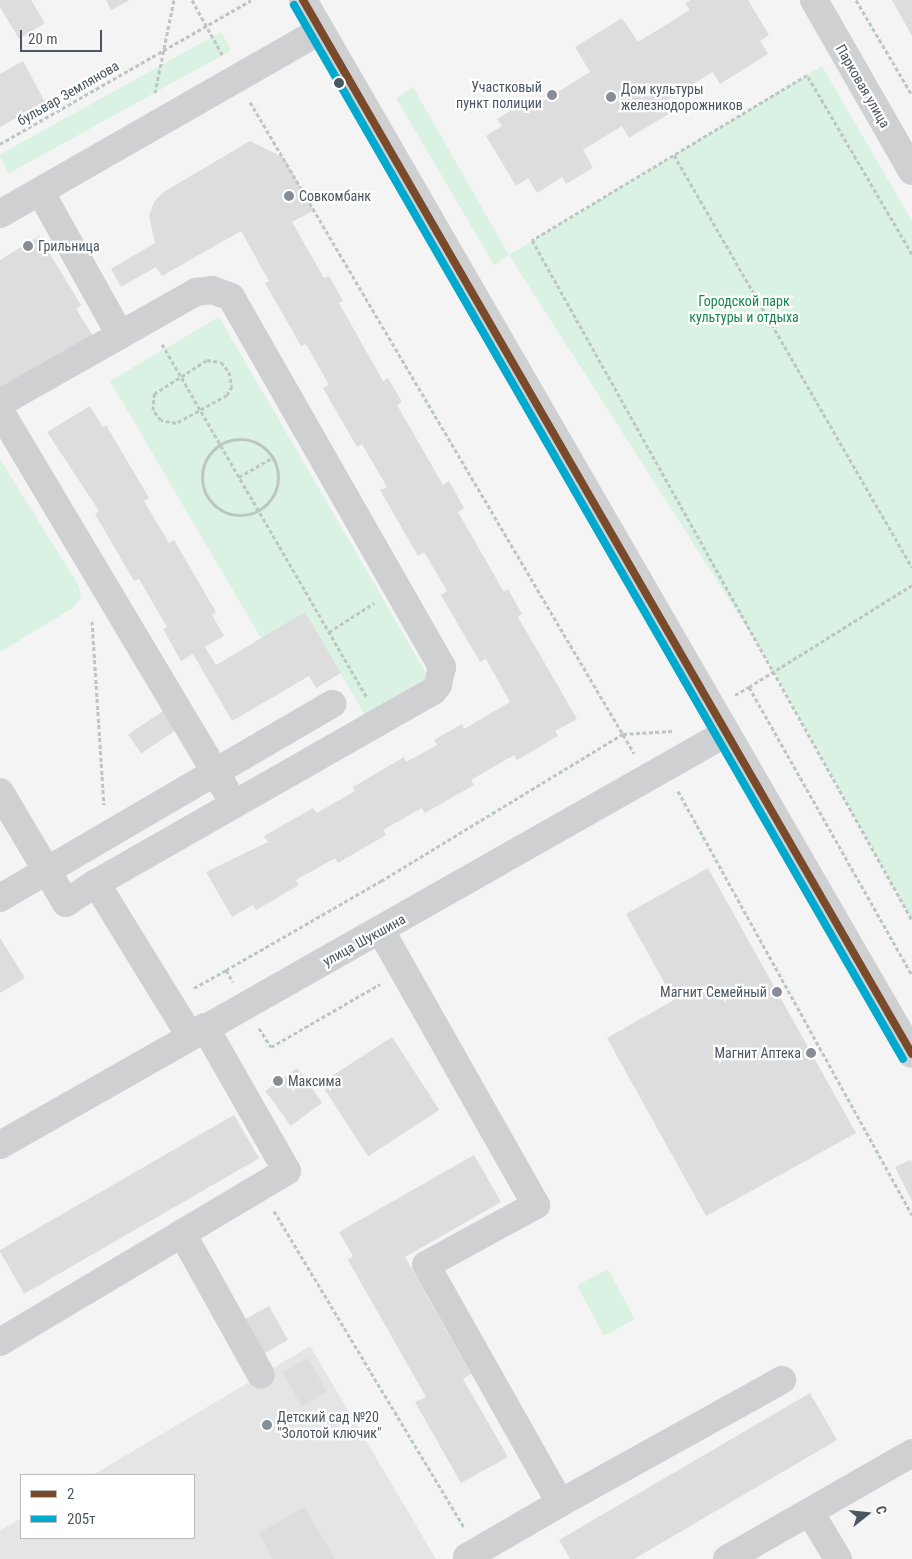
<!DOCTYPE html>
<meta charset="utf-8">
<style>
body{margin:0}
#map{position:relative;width:912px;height:1559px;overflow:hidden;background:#f4f4f4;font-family:"Roboto Condensed",sans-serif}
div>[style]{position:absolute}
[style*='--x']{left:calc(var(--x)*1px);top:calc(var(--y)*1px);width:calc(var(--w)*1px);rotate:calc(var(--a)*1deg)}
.education>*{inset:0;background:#e6e5e6}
.green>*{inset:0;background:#d9f2e3;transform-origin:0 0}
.building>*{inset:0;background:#ddddde;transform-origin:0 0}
.path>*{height:3px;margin-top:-1.5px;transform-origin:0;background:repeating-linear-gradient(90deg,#bcc7c4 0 4px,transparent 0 6.5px)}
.path>.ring{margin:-1.5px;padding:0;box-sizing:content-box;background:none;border:3px solid #bcc7c4;border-radius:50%}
.minor>*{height:28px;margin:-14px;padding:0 14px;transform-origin:14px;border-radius:14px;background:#ced0d2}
.bus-1>*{height:8px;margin:-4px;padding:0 4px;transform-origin:4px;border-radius:4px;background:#7a4b2a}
.bus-2>*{height:8px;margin:-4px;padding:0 4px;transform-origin:4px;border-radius:4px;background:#00a9ce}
.dots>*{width:14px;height:14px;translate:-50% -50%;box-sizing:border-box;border:2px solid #fff;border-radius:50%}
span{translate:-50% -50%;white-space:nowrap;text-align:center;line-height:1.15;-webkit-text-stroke:4.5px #fff;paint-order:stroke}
.street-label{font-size:14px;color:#4a5661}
.poi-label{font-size:14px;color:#4a5661}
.right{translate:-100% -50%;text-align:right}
.left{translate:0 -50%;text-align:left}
.park-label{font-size:14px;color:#17864f}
.legend{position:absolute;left:20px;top:1474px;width:175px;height:65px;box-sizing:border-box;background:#fff;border:1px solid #b7bbc0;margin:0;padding:6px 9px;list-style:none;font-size:15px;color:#4a5661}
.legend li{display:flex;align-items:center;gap:10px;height:25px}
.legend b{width:25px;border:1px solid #b7bbc0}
.north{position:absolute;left:842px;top:1489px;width:50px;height:50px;-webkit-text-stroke:4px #fff;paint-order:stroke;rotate:74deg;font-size:14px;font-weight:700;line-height:20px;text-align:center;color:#4a5661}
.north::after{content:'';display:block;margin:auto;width:18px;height:22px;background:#4a5661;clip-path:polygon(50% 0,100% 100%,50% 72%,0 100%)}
.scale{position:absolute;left:20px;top:30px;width:82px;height:22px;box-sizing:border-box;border:2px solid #4a5661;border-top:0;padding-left:6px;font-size:15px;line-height:18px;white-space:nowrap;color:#4a5661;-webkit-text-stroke:4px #fff;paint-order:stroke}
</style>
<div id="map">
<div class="education">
<div style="clip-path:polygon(310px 1346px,436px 1559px,0 1559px,0 1531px,21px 1518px,21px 1538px,194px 1538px,194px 1475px,93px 1475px)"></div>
</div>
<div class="green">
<div style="left:221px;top:32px;width:21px;height:254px;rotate:61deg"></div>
<div style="clip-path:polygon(822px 66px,912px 221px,912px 920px,769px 662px,509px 255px,494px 265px,396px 98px,413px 87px,509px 255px)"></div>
<div style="clip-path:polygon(219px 317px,428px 676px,365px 715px,305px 612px,261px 638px,110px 381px)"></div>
<div style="clip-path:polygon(0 459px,79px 586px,81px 598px,73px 608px,0 652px)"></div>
<div style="left:608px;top:1269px;width:57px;height:35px;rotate:62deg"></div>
</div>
<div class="building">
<div style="clip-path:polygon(0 0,31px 0,45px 23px,19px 39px,0 7px)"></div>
<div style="clip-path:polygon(106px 0,130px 0,111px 10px)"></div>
<div style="clip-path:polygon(691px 0,748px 0,769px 35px,760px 41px,768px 54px,720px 84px,713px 72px,668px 99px,675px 110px,629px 138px,622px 126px,583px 150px,593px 168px,566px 184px,562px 177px,537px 193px,528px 178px,516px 186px,486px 136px,502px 126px,497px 119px,530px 99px,535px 106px,590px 72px,575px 47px,622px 18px,638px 42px,690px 10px,685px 3px)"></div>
<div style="clip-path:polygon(892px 0,912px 0,912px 36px)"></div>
<div style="clip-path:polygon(23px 61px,45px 102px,0 127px,0 74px)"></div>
<div style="clip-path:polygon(250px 141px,284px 158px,314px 210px,292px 222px,324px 278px,329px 276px,343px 301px,339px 303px,383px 381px,388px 378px,402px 402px,397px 405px,443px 485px,449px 481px,464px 508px,458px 512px,504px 592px,508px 589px,522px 614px,518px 617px,577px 719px,555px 731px,558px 736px,517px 760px,514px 755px,471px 780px,474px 785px,425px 813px,422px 808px,383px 830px,386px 835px,338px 863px,335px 858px,296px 880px,299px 885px,256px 910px,253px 905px,232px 917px,206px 872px,268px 842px,264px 836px,313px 808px,317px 813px,355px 791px,353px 787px,404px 757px,406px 762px,437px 745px,434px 740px,462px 724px,464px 729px,510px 702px,486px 659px,480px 662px,441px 595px,447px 591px,424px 552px,418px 556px,380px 490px,387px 487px,362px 444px,357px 447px,323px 388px,329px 385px,306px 344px,301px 346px,265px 283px,269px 281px,241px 231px,162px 276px,156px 267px,121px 287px,111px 269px,155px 243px,149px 216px,154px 202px,162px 193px)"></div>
<div style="clip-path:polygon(39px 236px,81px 305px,76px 309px,95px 339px,0 392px,0 260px)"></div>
<div style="clip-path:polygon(90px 406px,103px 427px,106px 425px,149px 498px,144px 501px,169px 543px,174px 540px,216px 612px,212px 615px,224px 636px,205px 647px,216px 665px,305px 612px,341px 673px,316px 688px,309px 676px,232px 721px,193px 654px,181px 661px,163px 629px,167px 627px,139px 579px,134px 581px,95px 514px,99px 511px,47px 432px)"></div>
<div style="left:163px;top:711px;width:23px;height:42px;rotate:56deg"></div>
<div style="clip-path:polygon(708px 868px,856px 1133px,706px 1216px,607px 1038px,674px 1000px,626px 914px)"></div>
<div style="clip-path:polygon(0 938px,25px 978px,0 993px)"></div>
<div style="left:392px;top:1037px;width:87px;height:85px;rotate:57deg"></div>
<div style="left:297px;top:1068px;width:43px;height:39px;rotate:54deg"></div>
<div style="left:234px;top:1115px;width:50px;height:271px;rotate:60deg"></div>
<div style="clip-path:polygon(474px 1155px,501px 1202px,405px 1257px,471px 1374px,463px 1379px,508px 1457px,461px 1483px,415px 1402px,426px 1397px,348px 1260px,353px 1256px,339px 1232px)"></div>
<div style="clip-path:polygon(910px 1160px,912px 1163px,912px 1201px,895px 1167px)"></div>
<div style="left:269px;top:1306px;width:39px;height:29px;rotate:61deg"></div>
<div style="left:308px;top:1358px;width:39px;height:29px;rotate:61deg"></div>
<div style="clip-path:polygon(810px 1393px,837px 1440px,634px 1559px,570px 1559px,559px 1540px)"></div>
<div style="clip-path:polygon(304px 1507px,335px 1559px,273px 1559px,259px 1533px)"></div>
</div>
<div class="path">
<div style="--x:192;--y:0;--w:64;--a:61"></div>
<div style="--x:856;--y:0;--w:110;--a:59.5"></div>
<div style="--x:155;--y:93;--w:95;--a:-78.5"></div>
<div style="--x:250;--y:102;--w:756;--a:59.47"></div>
<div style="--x:0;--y:144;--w:289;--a:-29.8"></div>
<div style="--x:674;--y:155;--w:476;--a:60"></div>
<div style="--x:912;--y:254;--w:208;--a:-120.4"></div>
<div style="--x:807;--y:75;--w:321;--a:149"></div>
<div style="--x:532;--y:240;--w:779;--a:60.8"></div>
<div style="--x:162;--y:344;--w:408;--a:59.9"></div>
<div style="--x:207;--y:360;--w:14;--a:8"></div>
<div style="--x:221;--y:362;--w:13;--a:51"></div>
<div style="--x:229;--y:372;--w:14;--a:78"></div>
<div style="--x:232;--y:386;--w:10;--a:119"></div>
<div style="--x:227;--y:395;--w:58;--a:151.2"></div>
<div style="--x:176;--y:423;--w:15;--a:-169"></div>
<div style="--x:161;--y:420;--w:13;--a:-129"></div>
<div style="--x:153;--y:410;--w:16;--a:-86"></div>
<div style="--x:154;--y:394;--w:63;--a:-32.7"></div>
<div class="ring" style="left:202px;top:439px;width:73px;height:73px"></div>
<div style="--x:239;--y:477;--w:39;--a:-30"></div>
<div style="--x:92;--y:621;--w:184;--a:86.3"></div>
<div style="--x:329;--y:632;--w:54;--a:-32.8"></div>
<div style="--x:749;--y:687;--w:192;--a:-32"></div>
<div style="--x:735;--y:695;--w:16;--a:-30"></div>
<div style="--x:749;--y:687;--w:331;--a:60.5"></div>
<div style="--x:678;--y:791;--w:484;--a:61.1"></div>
<div style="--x:226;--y:970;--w:179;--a:-29.9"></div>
<div style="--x:381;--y:881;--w:283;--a:-31.3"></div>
<div style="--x:623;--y:734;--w:49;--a:-3.5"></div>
<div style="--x:194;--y:988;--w:37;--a:-29"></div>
<div style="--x:226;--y:970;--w:14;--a:60"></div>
<div style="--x:259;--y:1028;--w:22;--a:58"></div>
<div style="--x:271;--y:1047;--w:126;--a:-30"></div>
<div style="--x:274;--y:1211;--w:369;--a:59"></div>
</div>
<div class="minor">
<div style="--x:303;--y:0;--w:1217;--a:59.98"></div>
<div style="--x:814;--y:0;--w:197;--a:60.2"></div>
<div style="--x:40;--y:191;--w:165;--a:60.9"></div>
<div style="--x:120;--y:335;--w:87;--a:-29.5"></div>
<div style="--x:196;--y:292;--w:16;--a:-7"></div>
<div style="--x:212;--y:290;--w:20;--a:20"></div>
<div style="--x:231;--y:297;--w:426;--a:60.3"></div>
<div style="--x:442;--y:667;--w:18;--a:103"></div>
<div style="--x:438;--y:685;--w:8;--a:130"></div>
<div style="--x:433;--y:691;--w:388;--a:150.3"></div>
<div style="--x:96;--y:883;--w:180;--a:58.4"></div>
<div style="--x:0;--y:214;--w:369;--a:-29.8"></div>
<div style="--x:0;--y:403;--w:138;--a:-29.5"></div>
<div style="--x:0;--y:411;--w:457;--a:59.2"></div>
<div style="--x:0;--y:792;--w:129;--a:59.3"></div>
<div style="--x:66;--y:903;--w:36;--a:-34"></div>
<div style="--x:0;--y:898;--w:385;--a:-30.3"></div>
<div style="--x:381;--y:931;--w:315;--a:60.5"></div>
<div style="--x:536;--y:1205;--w:125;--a:151.4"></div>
<div style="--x:426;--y:1265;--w:273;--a:60.6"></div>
<div style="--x:560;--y:1503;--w:254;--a:-29"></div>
<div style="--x:0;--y:1145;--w:835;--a:-29.57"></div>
<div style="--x:182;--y:1233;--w:162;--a:60.9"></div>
<div style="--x:0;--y:1342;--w:334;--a:-30.8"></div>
<div style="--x:287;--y:1171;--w:166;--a:-119.7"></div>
<div style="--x:810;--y:1512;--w:55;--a:59.2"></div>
<div style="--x:468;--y:1559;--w:2;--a:-117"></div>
<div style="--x:467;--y:1557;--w:108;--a:-30.1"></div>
<div style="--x:727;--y:1559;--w:213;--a:-29.8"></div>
</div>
<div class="bus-1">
<div style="--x:303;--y:0;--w:1217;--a:59.98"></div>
</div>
<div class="bus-2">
<div style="--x:294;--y:5;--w:1217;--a:59.98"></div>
</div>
<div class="dots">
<div style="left:339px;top:83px;background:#4a5661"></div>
<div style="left:552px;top:95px;background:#868d94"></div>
<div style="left:611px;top:97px;background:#868d94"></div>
<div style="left:289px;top:196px;background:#868d94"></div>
<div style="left:28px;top:246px;background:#868d94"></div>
<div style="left:777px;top:992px;background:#868d94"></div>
<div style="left:811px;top:1053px;background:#868d94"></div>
<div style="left:278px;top:1081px;background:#868d94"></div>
<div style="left:267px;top:1425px;background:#868d94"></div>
</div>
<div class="street-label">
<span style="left:863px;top:86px;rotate:60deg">Парковая улица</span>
<span style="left:68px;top:93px;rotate:-30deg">бульвар Землянова</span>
<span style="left:364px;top:940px;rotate:-29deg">улица Шукшина</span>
</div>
<div class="poi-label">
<span class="right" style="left:542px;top:95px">Участковый<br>пункт полиции</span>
<span class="left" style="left:621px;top:97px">Дом культуры<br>железнодорожников</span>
<span class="left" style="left:299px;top:196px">Совкомбанк</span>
<span class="left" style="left:38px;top:246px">Грильница</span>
<span class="right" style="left:767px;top:992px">Магнит Семейный</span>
<span class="right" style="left:801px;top:1053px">Магнит Аптека</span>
<span class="left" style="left:288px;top:1081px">Максима</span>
<span class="left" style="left:277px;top:1425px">Детский сад №20<br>"Золотой ключик"</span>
</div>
<div class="park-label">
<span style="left:744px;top:309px">Городской парк<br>культуры и отдыха</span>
</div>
<ul class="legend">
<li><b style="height:6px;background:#7a4b2a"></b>2</li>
<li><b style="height:6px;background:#00a9ce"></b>205т</li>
</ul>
<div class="north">С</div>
<div class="scale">20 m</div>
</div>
